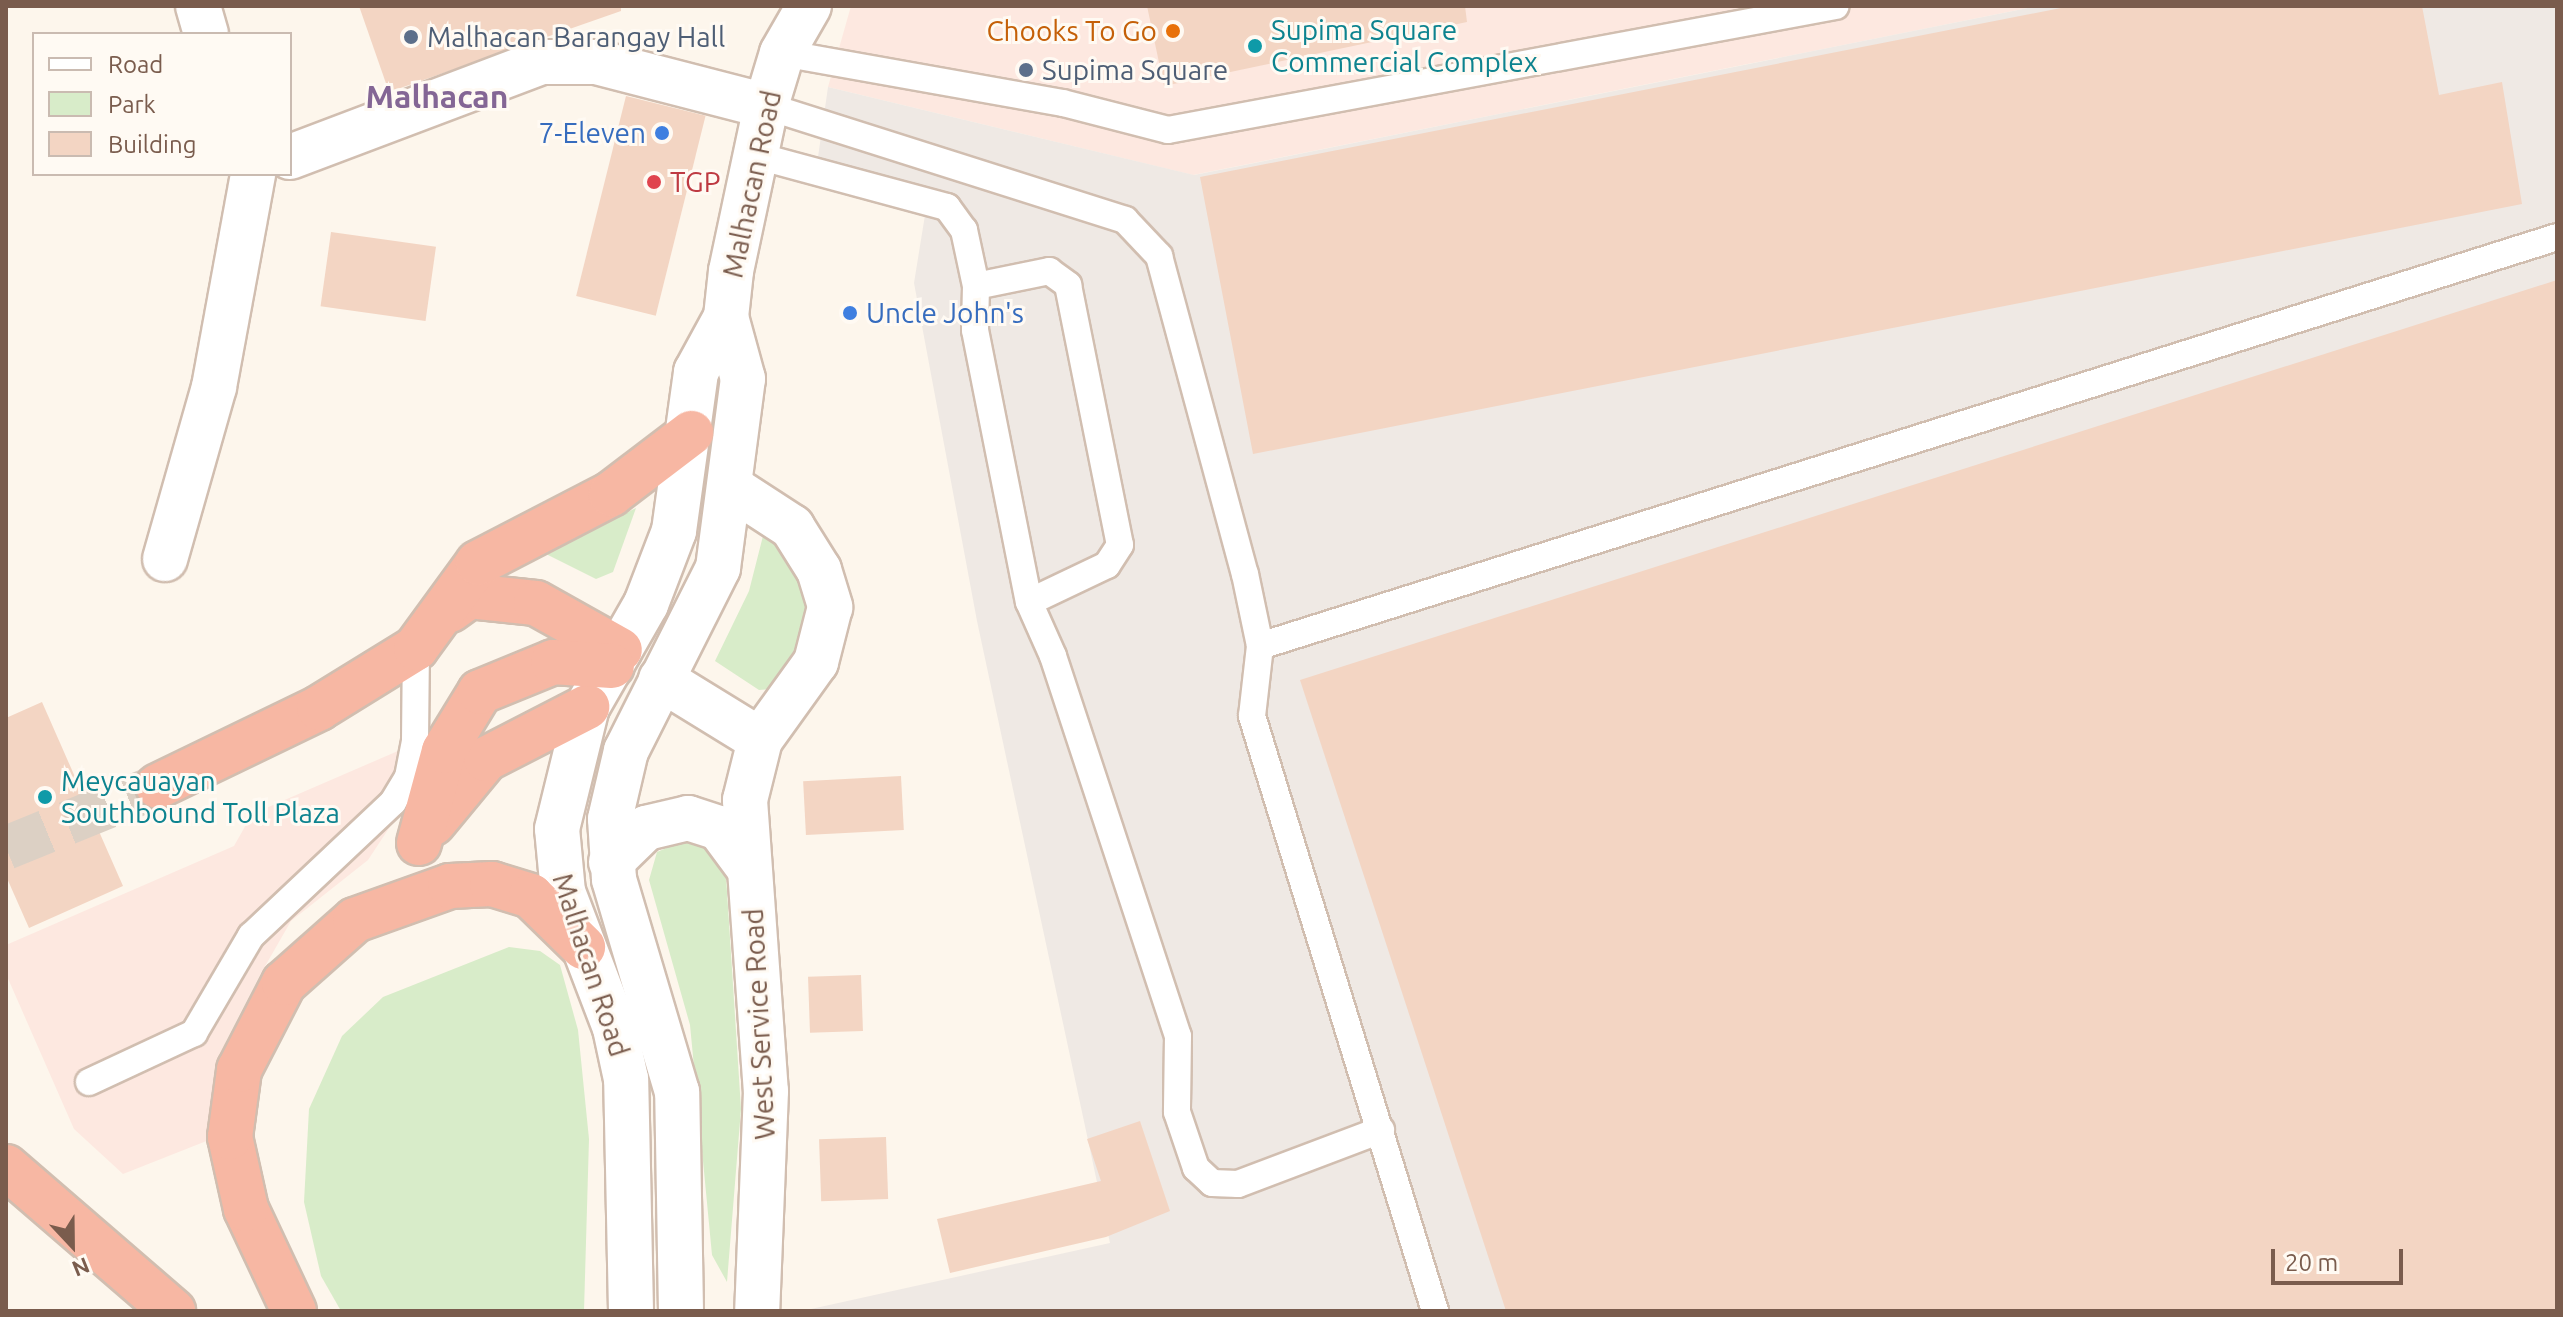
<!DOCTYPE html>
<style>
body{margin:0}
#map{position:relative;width:2563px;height:1317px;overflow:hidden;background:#fdf6ec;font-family:Ubuntu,sans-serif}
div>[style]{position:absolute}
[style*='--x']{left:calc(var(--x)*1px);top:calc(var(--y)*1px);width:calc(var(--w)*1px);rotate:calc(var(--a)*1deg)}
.commercial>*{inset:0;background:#fde8e0}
.industrial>*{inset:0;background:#efe9e4}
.green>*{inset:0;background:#d8ecc9}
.building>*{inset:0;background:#f3d5c3;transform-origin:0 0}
.motorway-tunnel>*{height:44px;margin-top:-22px;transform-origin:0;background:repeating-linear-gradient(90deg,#dcd0c4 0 44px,transparent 0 66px)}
.roads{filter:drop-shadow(2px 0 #d1beb0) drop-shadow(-2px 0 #d1beb0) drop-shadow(0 2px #d1beb0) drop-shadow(0 -2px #d1beb0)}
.service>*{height:26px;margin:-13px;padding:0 13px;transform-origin:13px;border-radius:13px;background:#fff}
.minor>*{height:44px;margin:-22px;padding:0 22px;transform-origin:22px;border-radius:22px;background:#fff}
.tertiary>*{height:44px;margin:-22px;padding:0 22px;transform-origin:22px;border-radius:22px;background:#fff}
.secondary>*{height:44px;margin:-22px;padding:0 22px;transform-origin:22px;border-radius:22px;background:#fff}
.motorway>*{height:44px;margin:-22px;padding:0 22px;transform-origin:22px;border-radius:22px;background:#f7b7a3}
.dots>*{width:22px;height:22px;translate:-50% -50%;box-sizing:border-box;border:4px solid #fffaf3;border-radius:50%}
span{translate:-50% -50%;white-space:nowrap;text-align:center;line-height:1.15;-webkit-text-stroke:6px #fffaf3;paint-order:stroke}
.culture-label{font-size:28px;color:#0d838f}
.left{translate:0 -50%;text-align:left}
.food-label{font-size:28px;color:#c56008}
.right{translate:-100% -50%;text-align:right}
.service-label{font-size:28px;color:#4e5e75}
.shop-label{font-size:28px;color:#366cbe}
.health-label{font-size:28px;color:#be3a42}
.street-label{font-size:28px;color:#7a5c4d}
.quarter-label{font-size:32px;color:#846695;font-weight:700}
.frame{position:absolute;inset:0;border:8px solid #7a5c4d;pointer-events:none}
.legend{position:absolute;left:32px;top:32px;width:260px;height:144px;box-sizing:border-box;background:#fffaf3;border:2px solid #cabbb1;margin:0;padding:10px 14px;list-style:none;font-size:24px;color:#7a5c4d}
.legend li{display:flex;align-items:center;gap:16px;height:40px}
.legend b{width:40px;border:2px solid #cabbb1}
.north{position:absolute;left:32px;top:1205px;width:80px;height:80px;-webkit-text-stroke:6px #fffaf3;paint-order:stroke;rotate:158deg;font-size:22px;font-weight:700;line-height:32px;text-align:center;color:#7a5c4d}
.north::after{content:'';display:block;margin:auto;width:28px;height:36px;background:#7a5c4d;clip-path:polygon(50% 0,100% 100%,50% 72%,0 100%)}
.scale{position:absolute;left:2271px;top:1249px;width:132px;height:36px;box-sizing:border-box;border:4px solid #7a5c4d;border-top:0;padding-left:10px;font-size:24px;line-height:28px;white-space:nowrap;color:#7a5c4d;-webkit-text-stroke:6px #fffaf3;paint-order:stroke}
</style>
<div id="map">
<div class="commercial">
<div style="clip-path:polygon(851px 6px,2038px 6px,1193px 175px,828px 87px)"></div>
<div style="clip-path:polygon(435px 735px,424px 775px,368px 860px,291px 921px,260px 975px,226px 1041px,209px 1140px,123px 1174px,74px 1129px,6px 974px,6px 945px,234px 846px,252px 814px)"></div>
</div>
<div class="industrial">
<div style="clip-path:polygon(2038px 6px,2557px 6px,2557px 1311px,802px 1311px,1110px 1243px,977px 621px,914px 283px,925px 215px,814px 185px,828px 87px,1194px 175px)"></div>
</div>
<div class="green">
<div style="clip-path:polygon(636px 508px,613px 572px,596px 579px,544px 553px)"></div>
<div style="clip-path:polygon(766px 524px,788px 552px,819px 620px,781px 688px,759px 690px,715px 661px,749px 591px)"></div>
<div style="clip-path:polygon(683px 841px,718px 853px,726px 876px,741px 1109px,727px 1282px,712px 1255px,690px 1025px,649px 880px,657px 852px)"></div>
<div style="clip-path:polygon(509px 947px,540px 951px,560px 965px,578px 1030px,589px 1139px,584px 1311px,341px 1311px,321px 1276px,304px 1202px,309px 1109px,342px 1036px,383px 997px)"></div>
</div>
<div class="building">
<div style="clip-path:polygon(359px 6px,621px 6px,621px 11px,389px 92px)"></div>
<div style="clip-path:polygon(1147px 6px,1465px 6px,1467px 22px,1164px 86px)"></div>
<div style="clip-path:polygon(2071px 6px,2422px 6px,2439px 95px,2502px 82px,2522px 204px,1253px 454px,1200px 177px)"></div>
<div style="left:626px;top:96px;width:82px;height:206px;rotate:14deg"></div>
<div style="left:331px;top:232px;width:106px;height:75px;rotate:8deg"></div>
<div style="clip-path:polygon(2557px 280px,2557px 1311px,1506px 1311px,1300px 680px)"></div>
<div style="clip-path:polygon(42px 702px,123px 886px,29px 928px,6px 876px,6px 718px)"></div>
<div style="left:901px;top:776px;width:54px;height:98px;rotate:87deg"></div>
<div style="left:861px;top:975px;width:56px;height:53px;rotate:88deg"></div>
<div style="clip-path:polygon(1140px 1121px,1170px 1211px,1106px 1237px,950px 1273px,937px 1219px,1101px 1181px,1087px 1139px)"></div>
<div style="left:886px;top:1137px;width:62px;height:67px;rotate:88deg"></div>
</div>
<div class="motorway-tunnel">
<div style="--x:6;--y:848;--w:164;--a:-22.2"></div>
</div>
<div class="roads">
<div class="service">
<div style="--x:782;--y:53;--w:285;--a:10.1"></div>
<div style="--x:1063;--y:103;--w:108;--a:14.4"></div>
<div style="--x:1168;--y:130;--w:679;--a:-10.52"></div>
<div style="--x:766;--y:106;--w:377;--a:17.6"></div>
<div style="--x:1125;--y:220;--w:50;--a:46.6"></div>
<div style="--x:1159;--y:256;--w:329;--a:74.9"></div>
<div style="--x:1245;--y:574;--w:74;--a:78.2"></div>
<div style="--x:1260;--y:646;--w:70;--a:96.5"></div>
<div style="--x:1252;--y:716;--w:623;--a:72.9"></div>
<div style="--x:754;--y:155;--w:200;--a:15.1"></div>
<div style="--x:947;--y:207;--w:29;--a:54"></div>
<div style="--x:964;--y:230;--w:57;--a:77.9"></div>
<div style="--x:976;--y:286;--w:44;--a:91.3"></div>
<div style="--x:975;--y:330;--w:277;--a:78.8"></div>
<div style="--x:1029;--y:602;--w:59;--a:66"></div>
<div style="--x:1053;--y:656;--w:400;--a:71.8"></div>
<div style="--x:1178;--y:1036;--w:76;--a:90.8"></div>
<div style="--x:1177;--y:1112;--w:59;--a:71.3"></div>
<div style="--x:1196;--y:1168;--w:22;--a:43"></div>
<div style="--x:1212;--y:1183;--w:26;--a:2"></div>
<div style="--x:1238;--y:1184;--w:153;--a:-20.7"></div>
<div style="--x:976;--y:286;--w:75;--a:-11.6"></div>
<div style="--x:1049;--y:271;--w:24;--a:36"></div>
<div style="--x:1068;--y:285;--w:265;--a:78.7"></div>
<div style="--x:1120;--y:545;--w:24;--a:123"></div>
<div style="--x:1107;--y:565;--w:86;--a:154.6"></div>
<div style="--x:1260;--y:646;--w:1360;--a:-17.5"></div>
<div style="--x:89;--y:1082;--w:116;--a:-25"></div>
<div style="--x:194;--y:1033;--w:113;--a:-59.6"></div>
<div style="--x:251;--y:936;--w:195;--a:-43.3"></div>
<div style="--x:393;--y:802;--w:29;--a:-59"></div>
<div style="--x:408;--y:777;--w:37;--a:-79"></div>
<div style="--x:415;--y:741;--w:93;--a:-89.4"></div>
</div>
<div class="minor">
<div style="--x:198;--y:6;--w:29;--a:74"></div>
<div style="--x:290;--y:157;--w:269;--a:-20.7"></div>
<div style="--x:542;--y:62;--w:54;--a:0"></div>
<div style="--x:596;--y:62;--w:176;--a:14.5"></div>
<div style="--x:165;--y:559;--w:179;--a:-74.1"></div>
<div style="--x:214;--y:387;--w:217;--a:-79.6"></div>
</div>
<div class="tertiary">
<div style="--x:661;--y:679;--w:116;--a:31.6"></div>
<div style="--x:760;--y:740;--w:62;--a:104"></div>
<div style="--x:745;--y:800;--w:292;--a:85.9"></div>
<div style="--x:766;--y:1091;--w:220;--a:92.3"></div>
</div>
<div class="secondary">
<div style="--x:732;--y:488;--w:72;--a:33"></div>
<div style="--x:792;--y:527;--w:51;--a:57.9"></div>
<div style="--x:819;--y:570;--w:39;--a:73"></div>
<div style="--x:830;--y:607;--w:57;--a:104.3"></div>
<div style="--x:816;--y:662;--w:96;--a:125.7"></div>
<div style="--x:611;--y:862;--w:49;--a:-44.2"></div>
<div style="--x:646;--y:828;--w:43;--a:-13.4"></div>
<div style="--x:688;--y:818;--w:33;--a:18"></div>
<div style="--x:719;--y:828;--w:49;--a:53.4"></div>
<div style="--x:631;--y:1311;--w:232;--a:-91.2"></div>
<div style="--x:626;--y:1079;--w:52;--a:-102.2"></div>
<div style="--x:615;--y:1028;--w:146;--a:-110.9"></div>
<div style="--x:563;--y:892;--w:63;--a:-95.4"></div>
<div style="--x:557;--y:829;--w:126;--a:-76.2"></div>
<div style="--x:587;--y:707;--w:119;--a:-60.2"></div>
<div style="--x:646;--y:604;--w:78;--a:-69"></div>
<div style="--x:674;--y:531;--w:161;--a:-82.1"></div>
<div style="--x:696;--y:372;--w:63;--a:-61.4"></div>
<div style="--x:681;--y:1311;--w:219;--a:-91"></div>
<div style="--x:677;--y:1092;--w:222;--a:-106.5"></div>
<div style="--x:614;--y:879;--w:60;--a:-93.8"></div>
<div style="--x:610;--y:819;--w:70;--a:-76.8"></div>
<div style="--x:626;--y:751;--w:205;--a:-63.3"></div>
<div style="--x:718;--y:568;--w:191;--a:-82.5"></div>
<div style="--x:743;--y:379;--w:64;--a:-105.3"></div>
<div style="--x:726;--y:317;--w:46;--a:-83.8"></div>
<div style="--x:731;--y:271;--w:169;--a:-78"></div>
<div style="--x:766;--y:106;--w:55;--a:-73.2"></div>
<div style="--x:782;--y:53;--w:54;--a:-60.1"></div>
</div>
<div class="motorway">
<div style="--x:450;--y:610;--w:24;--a:-36"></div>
<div style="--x:469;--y:596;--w:67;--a:6"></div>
<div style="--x:536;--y:603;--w:96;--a:29.2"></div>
<div style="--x:158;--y:786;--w:179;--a:-25.8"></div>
<div style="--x:319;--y:708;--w:114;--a:-31.7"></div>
<div style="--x:416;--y:648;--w:105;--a:-53.9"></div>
<div style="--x:478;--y:563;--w:150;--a:-27.4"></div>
<div style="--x:611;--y:494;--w:101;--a:-37.3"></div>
<div style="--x:433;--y:823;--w:83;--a:-50.4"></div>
<div style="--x:486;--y:759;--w:114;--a:-27.2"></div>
<div style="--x:419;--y:843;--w:95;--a:-74.8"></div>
<div style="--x:444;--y:751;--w:69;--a:-58.6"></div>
<div style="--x:480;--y:692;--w:79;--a:-22.3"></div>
<div style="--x:553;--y:662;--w:59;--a:3.9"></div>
<div style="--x:6;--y:1167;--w:221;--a:40.8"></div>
<div style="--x:294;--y:1311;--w:113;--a:-115.2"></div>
<div style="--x:246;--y:1209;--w:74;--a:-102.5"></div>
<div style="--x:230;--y:1137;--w:68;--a:-82.3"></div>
<div style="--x:239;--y:1070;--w:98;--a:-62.7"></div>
<div style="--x:284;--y:983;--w:95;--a:-41.6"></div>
<div style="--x:355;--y:920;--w:101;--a:-19.7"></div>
<div style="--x:450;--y:886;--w:42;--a:-2.7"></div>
<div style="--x:492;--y:884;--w:41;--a:17.1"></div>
<div style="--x:531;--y:896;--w:73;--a:44.4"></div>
</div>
</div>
<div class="dots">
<div style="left:1173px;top:31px;background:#e8710a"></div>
<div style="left:411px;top:37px;background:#5c6f8a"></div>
<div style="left:1255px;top:46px;background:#0f9aa8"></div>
<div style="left:1026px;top:70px;background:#5c6f8a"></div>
<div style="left:662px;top:133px;background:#3f7fe0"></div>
<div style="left:654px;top:182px;background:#e0444e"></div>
<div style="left:850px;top:313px;background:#3f7fe0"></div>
<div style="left:45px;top:797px;background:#0f9aa8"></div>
</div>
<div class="culture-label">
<span class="left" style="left:1271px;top:46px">Supima Square<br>Commercial Complex</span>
<span class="left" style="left:61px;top:797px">Meycauayan<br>Southbound Toll Plaza</span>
</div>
<div class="food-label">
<span class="right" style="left:1157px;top:31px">Chooks To Go</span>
</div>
<div class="service-label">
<span class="left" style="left:427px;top:37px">Malhacan Barangay Hall</span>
<span class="left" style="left:1042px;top:70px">Supima Square</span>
</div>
<div class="shop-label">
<span class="right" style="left:646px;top:133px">7-Eleven</span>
<span class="left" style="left:866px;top:313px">Uncle John's</span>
</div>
<div class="health-label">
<span class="left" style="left:670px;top:182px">TGP</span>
</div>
<div class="street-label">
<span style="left:752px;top:184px;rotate:-78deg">Malhacan Road</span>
<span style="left:591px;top:965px;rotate:72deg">Malhacan Road</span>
<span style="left:759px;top:1024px;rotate:-93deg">West Service Road</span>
</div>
<div class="quarter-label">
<span style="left:437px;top:96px">Malhacan</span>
</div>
<div class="frame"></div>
<ul class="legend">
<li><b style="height:10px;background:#fff"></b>Road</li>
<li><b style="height:22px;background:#d8ecc9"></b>Park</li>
<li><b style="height:22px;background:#f3d5c3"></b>Building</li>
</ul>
<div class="north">N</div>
<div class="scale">20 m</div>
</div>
